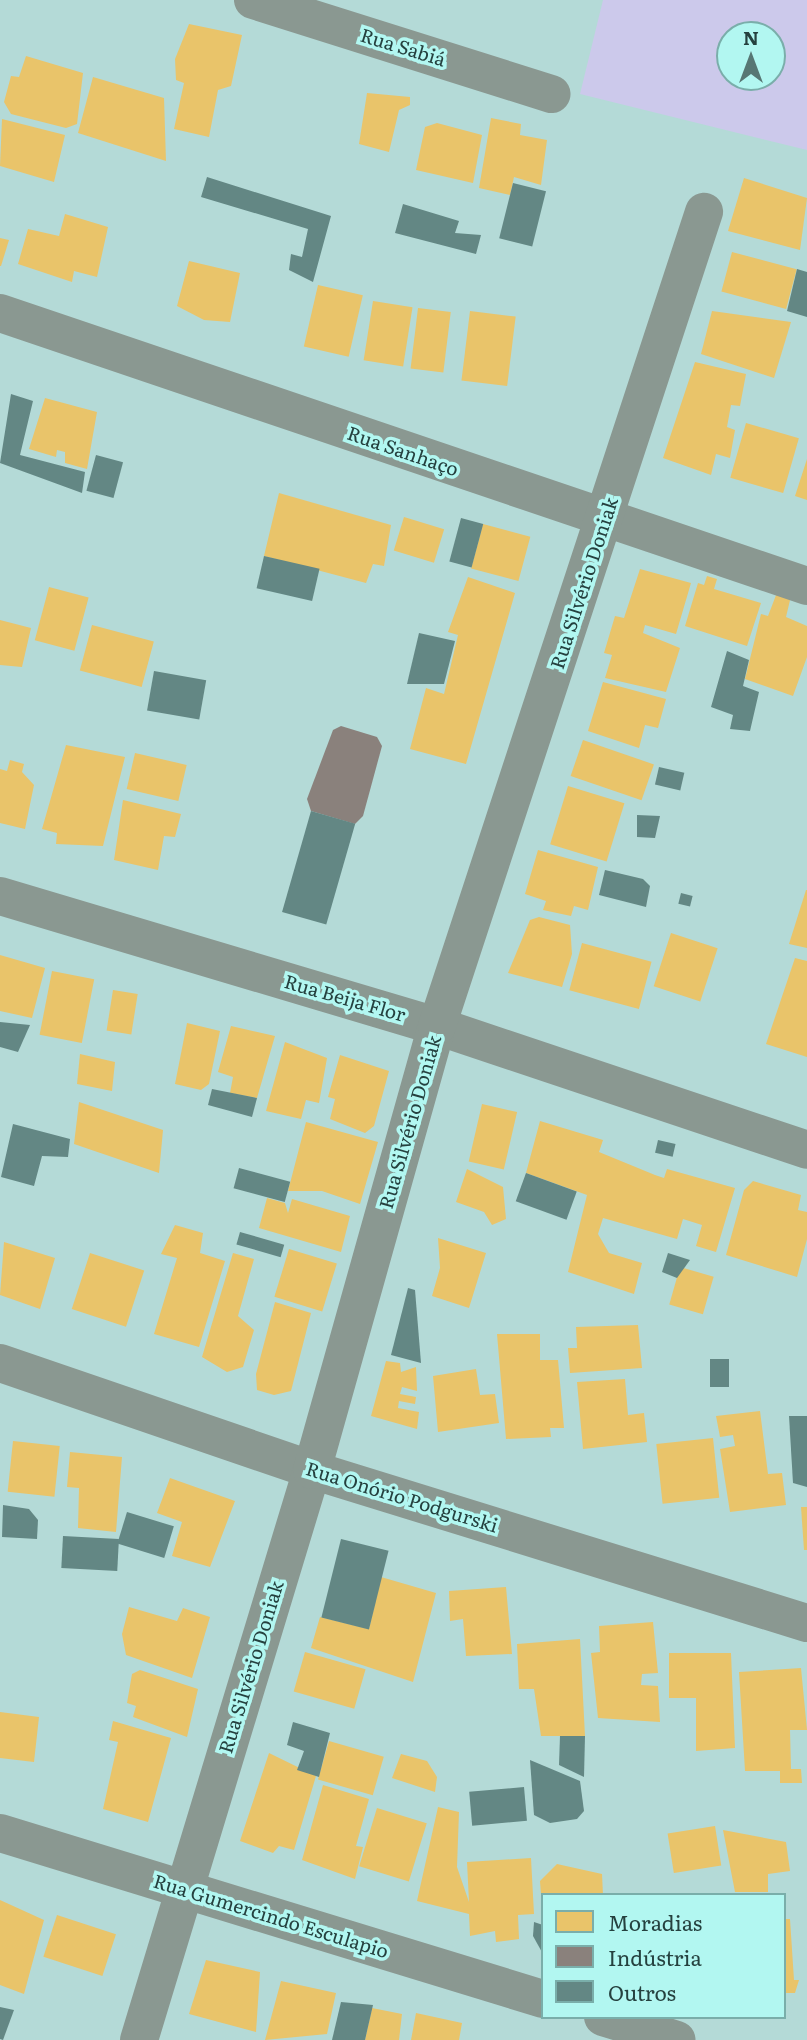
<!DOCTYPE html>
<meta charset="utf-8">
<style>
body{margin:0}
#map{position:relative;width:807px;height:2040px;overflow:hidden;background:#b4dad7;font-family:Literata,serif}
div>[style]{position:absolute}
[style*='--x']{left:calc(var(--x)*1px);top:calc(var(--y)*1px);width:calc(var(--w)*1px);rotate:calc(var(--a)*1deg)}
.green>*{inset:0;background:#ccc9eb}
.homes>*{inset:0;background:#e9c46a;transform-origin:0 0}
.industry>*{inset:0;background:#8a817c}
.building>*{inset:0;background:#638784;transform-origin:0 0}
.minor>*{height:38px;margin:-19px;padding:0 19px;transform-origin:19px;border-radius:19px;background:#8a9891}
span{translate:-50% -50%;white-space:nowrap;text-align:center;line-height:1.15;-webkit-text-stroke:7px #b2f7f1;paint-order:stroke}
.street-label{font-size:19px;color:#25413f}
.legend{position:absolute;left:541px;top:1893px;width:245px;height:126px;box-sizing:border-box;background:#b2f7f1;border:2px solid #7aaeaa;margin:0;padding:9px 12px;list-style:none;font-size:21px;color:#25413f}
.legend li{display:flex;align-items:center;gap:14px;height:35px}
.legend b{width:35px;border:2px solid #7aaeaa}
.north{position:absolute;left:716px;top:21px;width:70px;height:70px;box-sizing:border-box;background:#b2f7f1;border:2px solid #7aaeaa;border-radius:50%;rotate:0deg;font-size:19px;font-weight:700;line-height:28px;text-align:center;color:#25413f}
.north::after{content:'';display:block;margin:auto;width:24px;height:32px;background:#577774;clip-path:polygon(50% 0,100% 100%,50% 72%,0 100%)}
</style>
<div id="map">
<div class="green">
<div style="clip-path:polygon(evenodd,603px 0,807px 0,807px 150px,580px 94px,603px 0,730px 35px,772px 35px,772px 77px,730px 77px,730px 35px)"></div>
</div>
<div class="homes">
<div style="clip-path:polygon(189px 24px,242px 35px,231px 86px,218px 90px,209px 137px,174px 129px,184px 83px,176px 80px,175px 59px)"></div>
<div style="clip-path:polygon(26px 56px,83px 73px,77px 124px,66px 128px,11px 114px,4px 102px,11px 76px,19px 77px)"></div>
<div style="clip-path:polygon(93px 77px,164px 98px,166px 161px,78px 133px)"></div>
<div style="clip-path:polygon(367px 93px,410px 97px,410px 105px,399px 110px,389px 152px,359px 144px)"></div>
<div style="clip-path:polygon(491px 118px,521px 124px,520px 135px,547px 140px,541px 185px,514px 177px,510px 195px,479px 188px)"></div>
<div style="clip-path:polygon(2px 119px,65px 135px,54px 182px,0 166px)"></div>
<div style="clip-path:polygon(437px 123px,482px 135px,473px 183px,416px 170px,425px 127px)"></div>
<div style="clip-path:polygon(744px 178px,807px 198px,800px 250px,728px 231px)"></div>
<div style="clip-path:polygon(65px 214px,108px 227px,97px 277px,74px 271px,72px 282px,18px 264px,28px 229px,59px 236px)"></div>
<div style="clip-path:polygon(0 238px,9px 240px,1px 266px,0 266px)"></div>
<div style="left:732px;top:252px;width:67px;height:41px;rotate:15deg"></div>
<div style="clip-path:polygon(189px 261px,240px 273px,230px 322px,204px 320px,177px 306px)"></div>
<div style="left:318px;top:285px;width:46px;height:63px;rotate:13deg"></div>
<div style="left:373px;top:301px;width:40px;height:60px;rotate:9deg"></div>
<div style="left:418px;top:308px;width:33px;height:61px;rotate:7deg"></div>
<div style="left:470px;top:311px;width:46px;height:70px;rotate:7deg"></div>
<div style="clip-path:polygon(712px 311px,791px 322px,774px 378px,701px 354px)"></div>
<div style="clip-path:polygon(695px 362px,746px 374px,740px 406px,731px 405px,727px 427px,735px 430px,730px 458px,716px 454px,711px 475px,663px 458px)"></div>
<div style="clip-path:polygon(45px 398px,97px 412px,87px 469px,65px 463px,65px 452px,57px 450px,56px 457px,29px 449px)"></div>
<div style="left:746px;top:423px;width:55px;height:57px;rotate:16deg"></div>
<div style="clip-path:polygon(807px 459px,807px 500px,795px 496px)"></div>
<div style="clip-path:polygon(279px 493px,391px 525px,384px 566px,373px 564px,366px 583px,264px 556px)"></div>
<div style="left:404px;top:517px;width:42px;height:35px;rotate:17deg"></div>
<div style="left:483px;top:524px;width:49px;height:46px;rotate:15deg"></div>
<div style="clip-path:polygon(640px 569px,691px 583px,676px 634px,645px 625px,643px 633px,680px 648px,666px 692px,605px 678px,612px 655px,604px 653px,615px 616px,624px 618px)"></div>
<div style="clip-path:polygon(707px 576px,717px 579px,714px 589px,761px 603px,747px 646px,685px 626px,698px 583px,704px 585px)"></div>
<div style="clip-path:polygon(468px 577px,515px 593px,466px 764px,410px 749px,426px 688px,444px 694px,458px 635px,448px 632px)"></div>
<div style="left:49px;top:587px;width:41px;height:55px;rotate:15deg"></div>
<div style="clip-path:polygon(778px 590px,791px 596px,786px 617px,807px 626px,807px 657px,793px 696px,745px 679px,761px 614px,768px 616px)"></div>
<div style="clip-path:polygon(0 620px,31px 628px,22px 667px,0 665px)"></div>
<div style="left:92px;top:625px;width:64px;height:47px;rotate:15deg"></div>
<div style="clip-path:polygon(603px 682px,666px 699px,658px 728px,645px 725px,639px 748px,588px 731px)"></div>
<div style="left:583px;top:740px;width:75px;height:38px;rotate:19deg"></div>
<div style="clip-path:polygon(66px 745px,125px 757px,103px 846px,56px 844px,57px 833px,42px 829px)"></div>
<div style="left:135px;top:753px;width:53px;height:37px;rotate:13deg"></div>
<div style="clip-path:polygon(10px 760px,24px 764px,22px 772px,34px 785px,25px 829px,0 823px,0 769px,7px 771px)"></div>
<div style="left:568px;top:786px;width:59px;height:61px;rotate:17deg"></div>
<div style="clip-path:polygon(123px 800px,181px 814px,175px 837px,164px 836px,158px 870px,114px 860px)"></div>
<div style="clip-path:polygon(538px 850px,598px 867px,588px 910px,574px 906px,571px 916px,543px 910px,546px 901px,525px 894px)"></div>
<div style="clip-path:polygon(806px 890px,807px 890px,807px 948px,789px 944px)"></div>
<div style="clip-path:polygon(539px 917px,570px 925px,572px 954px,562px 987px,508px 973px,530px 920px)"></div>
<div style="left:671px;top:933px;width:49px;height:56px;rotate:18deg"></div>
<div style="left:582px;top:943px;width:72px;height:49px;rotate:15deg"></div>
<div style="clip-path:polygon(0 955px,45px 968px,32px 1018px,0 1011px)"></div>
<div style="clip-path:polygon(795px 958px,807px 961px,807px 1057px,766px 1044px)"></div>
<div style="left:52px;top:971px;width:43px;height:65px;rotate:11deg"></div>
<div style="left:113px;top:990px;width:25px;height:41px;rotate:9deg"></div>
<div style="clip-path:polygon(187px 1023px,220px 1031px,209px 1084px,201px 1090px,175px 1084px)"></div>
<div style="clip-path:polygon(231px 1026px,275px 1036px,257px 1098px,230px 1093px,233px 1077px,218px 1072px)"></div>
<div style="clip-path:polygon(285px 1042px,327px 1058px,319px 1103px,306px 1100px,301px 1119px,266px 1111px)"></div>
<div style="clip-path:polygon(80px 1054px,115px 1062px,112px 1091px,77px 1084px)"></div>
<div style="clip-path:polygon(340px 1055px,389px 1071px,374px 1126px,365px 1133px,330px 1119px,335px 1099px,328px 1097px)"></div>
<div style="clip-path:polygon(79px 1102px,163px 1130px,159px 1173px,74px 1144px)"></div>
<div style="left:482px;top:1104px;width:36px;height:59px;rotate:13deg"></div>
<div style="clip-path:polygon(540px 1121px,603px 1140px,599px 1152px,655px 1175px,664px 1178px,667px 1169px,735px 1188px,716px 1252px,696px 1246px,702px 1225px,683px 1219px,677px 1239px,603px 1218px,598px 1234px,609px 1253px,642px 1263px,634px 1294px,568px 1272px,587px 1195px,526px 1173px)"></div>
<div style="clip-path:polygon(306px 1122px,378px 1142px,360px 1204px,322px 1191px,288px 1191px)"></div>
<div style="clip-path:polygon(467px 1169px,503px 1187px,506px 1219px,492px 1225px,484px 1212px,456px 1202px)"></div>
<div style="clip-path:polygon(753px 1181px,801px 1195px,798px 1210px,807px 1212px,807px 1239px,797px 1277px,726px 1255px,744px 1190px)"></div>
<div style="clip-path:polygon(267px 1198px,285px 1203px,288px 1213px,292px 1199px,350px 1216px,341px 1252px,259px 1228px)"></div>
<div style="clip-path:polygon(175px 1225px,203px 1233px,200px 1253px,225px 1261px,199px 1347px,154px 1334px,177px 1258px,161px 1254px)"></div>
<div style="clip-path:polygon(438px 1238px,486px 1253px,469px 1308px,432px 1296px,440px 1268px)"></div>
<div style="clip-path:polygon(4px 1242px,55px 1258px,40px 1309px,0 1295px)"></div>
<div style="left:289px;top:1249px;width:50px;height:50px;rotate:17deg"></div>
<div style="left:90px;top:1253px;width:57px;height:59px;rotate:18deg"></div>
<div style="clip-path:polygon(233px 1253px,254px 1259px,238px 1316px,254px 1330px,243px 1367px,227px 1372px,202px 1357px)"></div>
<div style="left:680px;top:1267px;width:35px;height:39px;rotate:16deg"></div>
<div style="clip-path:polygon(275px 1302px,311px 1313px,291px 1391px,274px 1395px,257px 1390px,256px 1374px)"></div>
<div style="clip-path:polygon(638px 1325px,642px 1368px,570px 1373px,568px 1348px,577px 1348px,576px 1327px)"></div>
<div style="clip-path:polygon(497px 1334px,540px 1334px,540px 1360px,558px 1360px,564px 1428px,550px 1428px,551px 1437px,506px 1439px)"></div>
<div style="clip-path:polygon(386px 1361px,400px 1363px,401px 1372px,416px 1367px,417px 1391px,402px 1387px,400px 1394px,416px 1397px,415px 1404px,399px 1401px,398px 1408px,419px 1412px,417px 1429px,371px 1416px)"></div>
<div style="clip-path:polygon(476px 1369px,480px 1395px,495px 1394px,499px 1423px,438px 1432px,433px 1376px)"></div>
<div style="clip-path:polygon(625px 1379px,628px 1415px,644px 1413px,647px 1442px,583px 1449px,577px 1382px)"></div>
<div style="clip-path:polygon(760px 1411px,768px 1474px,782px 1473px,786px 1505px,730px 1512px,720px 1449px,735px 1446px,733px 1435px,720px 1437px,716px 1416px)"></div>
<div style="left:713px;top:1438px;width:60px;height:57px;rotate:84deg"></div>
<div style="left:13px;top:1441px;width:47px;height:51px;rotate:6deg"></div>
<div style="clip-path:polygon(70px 1452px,122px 1457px,116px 1532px,78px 1528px,79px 1488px,67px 1487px)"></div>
<div style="clip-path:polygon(170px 1478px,235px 1501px,210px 1567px,172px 1556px,182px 1522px,157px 1513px)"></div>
<div style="clip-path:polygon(801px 1507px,807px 1507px,807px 1550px,804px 1550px)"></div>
<div style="clip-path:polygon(381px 1577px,436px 1593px,413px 1682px,311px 1648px,320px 1617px,369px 1629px)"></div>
<div style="clip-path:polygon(506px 1587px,512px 1654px,466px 1656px,463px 1619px,450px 1621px,449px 1591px)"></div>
<div style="clip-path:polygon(129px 1607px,177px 1621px,183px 1608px,210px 1617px,192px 1678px,126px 1655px,122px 1634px)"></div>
<div style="clip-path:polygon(653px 1622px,658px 1673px,642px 1674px,641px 1685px,658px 1686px,660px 1722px,598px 1718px,591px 1653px,600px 1652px,599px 1626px)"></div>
<div style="clip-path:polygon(580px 1639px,585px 1736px,541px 1736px,534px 1689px,519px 1689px,517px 1644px)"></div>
<div style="left:305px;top:1652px;width:63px;height:41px;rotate:16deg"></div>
<div style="clip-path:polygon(669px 1653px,731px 1653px,735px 1748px,696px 1751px,696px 1698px,669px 1698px)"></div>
<div style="clip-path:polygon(801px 1668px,807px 1730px,790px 1730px,791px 1769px,801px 1769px,802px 1783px,780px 1783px,780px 1771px,745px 1771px,739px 1672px)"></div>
<div style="clip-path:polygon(140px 1670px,198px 1689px,187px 1737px,133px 1717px,136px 1706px,127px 1703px,132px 1674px)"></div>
<div style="clip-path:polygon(0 1712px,39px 1717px,34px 1762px,0 1758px)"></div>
<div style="clip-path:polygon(113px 1721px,171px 1738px,148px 1822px,103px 1809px,118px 1742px,109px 1740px)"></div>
<div style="left:329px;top:1741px;width:57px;height:40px;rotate:16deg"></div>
<div style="clip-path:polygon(269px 1753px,316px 1776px,294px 1850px,279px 1846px,273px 1853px,240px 1841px)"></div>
<div style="clip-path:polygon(401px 1754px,427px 1761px,437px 1777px,435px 1792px,392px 1778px)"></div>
<div style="clip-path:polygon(323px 1785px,369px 1799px,356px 1846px,363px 1847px,355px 1879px,302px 1860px)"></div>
<div style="clip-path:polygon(438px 1807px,459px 1812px,457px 1867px,469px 1902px,467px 1862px,531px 1858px,534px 1914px,518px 1915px,519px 1939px,496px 1942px,495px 1931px,470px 1936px,469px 1914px,417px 1901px)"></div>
<div style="left:377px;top:1808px;width:52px;height:61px;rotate:17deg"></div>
<div style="left:715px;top:1826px;width:40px;height:48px;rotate:81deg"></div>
<div style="clip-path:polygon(723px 1830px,786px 1842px,790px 1871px,768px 1874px,768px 1892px,735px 1892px)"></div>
<div style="clip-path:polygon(557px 1864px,602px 1874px,603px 1895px,541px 1895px,540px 1881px)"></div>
<div style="clip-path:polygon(0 1900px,44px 1920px,24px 1994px,0 1985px)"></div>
<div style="left:57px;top:1915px;width:62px;height:44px;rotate:18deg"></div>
<div style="clip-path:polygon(784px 1919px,790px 1919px,794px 1980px,799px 1980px,795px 1993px,784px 1993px)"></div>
<div style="clip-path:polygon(206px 1960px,260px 1972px,256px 2032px,189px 2014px)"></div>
<div style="clip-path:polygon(281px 1981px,336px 1993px,327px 2034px,265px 2040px)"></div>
<div style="clip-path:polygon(372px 2008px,402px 2014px,399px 2040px,365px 2040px)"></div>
<div style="clip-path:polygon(416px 2013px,462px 2023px,459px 2040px,411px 2040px)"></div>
</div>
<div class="industry">
<div style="clip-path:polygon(341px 726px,377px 737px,382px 746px,363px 816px,355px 824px,311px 811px,307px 799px,333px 730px)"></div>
</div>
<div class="building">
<div style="clip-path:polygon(207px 177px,331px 216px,313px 282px,289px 270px,291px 254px,302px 257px,308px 229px,201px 197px)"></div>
<div style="left:513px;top:183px;width:34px;height:57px;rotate:14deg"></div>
<div style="clip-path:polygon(403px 204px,459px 221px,455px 233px,481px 235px,476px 254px,395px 233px)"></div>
<div style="clip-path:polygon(797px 269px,807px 272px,807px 317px,787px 311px)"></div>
<div style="clip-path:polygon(11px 394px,33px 401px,20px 455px,85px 472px,82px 493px,0 463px)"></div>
<div style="left:96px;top:455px;width:28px;height:37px;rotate:15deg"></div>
<div style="left:461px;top:518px;width:23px;height:45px;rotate:15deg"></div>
<div style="left:264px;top:556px;width:57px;height:33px;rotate:13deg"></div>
<div style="clip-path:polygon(419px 633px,455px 641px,444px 684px,407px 684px)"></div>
<div style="clip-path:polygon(727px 651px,749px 660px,743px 686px,759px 692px,750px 731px,730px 729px,733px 715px,711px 707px)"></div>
<div style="left:154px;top:671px;width:53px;height:40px;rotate:10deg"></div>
<div style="left:659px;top:767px;width:26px;height:18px;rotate:13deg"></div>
<div style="left:311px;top:811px;width:46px;height:105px;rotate:16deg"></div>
<div style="clip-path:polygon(637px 815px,660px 816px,655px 838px,637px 837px)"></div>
<div style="clip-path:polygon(605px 870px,643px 879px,650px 886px,646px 907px,599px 895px)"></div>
<div style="left:681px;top:893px;width:12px;height:11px;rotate:14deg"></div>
<div style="clip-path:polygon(0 1022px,30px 1025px,18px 1052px,0 1047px)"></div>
<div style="clip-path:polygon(212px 1089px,257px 1098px,252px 1117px,208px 1105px)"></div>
<div style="clip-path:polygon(13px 1124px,70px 1139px,68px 1157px,42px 1156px,34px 1186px,1px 1177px)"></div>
<div style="left:658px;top:1140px;width:18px;height:13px;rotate:13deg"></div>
<div style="left:239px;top:1168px;width:53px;height:21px;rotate:15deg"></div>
<div style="left:526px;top:1173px;width:54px;height:30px;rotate:20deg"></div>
<div style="left:240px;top:1232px;width:46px;height:13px;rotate:16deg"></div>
<div style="clip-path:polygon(668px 1253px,690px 1260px,677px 1278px,662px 1272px)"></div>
<div style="clip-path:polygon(408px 1288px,415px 1290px,421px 1363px,391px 1355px)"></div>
<div style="left:710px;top:1359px;width:19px;height:28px"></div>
<div style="clip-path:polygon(789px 1416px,807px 1416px,807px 1487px,793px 1483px)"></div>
<div style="clip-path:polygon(3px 1505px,29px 1509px,38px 1520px,37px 1539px,2px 1537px)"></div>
<div style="left:127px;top:1512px;width:49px;height:33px;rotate:17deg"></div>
<div style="left:63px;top:1536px;width:56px;height:32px;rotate:3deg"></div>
<div style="left:341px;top:1539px;width:49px;height:81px;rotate:14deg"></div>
<div style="clip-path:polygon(293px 1722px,330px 1733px,319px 1777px,297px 1770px,304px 1751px,287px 1745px)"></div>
<div style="clip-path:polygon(560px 1736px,585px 1736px,584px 1777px,559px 1765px)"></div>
<div style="clip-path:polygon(530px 1760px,580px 1781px,584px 1811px,577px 1819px,550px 1823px,534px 1815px)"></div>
<div style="left:524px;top:1787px;width:34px;height:55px;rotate:85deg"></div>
<div style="clip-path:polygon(534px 1922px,543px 1925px,543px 1954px,533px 1936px)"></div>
<div style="clip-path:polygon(341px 2002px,373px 2005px,365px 2040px,332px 2040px)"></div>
<div style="clip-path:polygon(0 2007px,14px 2010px,3px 2040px,0 2039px)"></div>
</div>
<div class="minor">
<div style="--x:253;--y:0;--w:313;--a:17.5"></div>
<div style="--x:0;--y:313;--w:852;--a:18.69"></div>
<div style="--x:0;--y:896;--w:456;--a:16.6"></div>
<div style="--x:437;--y:1026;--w:390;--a:18.5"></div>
<div style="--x:0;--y:1363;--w:330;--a:18.9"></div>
<div style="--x:312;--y:1470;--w:518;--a:17.18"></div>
<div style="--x:0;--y:1833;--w:568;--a:17"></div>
<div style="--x:603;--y:2017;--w:77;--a:17.3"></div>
<div style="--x:139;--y:2040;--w:596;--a:-73.12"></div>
<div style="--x:312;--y:1470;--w:461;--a:-74.3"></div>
<div style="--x:437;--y:1026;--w:857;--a:-71.84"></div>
</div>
<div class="street-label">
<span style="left:403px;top:47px;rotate:17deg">Rua Sabiá</span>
<span style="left:403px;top:451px;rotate:19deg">Rua Sanhaço</span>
<span style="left:584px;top:583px;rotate:-72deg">Rua Silvério Doniak</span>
<span style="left:345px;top:998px;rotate:16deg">Rua Beija Flor</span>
<span style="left:410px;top:1122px;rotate:-74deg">Rua Silvério Doniak</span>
<span style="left:402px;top:1497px;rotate:17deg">Rua Onório Podgurski</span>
<span style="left:251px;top:1667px;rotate:-73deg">Rua Silvério Doniak</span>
<span style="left:271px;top:1916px;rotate:17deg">Rua Gumercindo Esculapio</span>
</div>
<ul class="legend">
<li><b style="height:19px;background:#e9c46a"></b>Moradias</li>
<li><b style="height:19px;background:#8a817c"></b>Indústria</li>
<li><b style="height:19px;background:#638784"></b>Outros</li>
</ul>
<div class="north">N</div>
</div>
